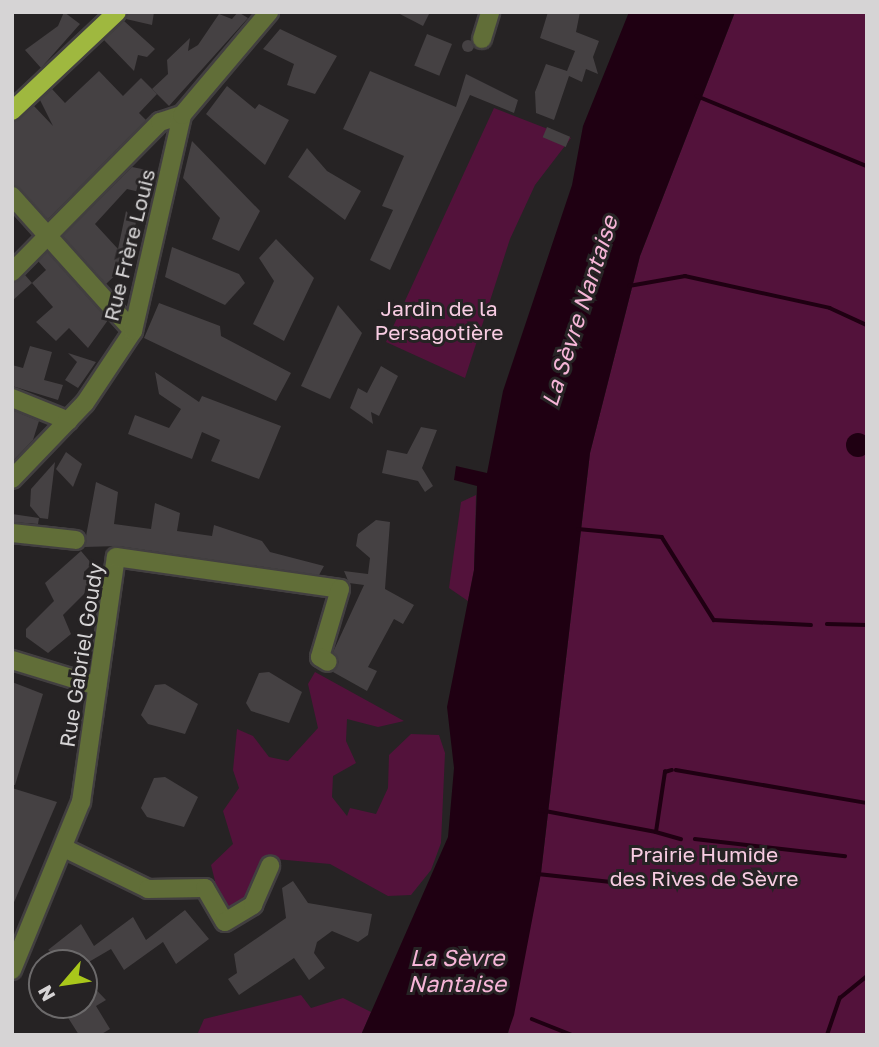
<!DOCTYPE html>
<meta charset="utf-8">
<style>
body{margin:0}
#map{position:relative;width:879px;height:1047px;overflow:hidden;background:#262324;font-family:"Golos Text",sans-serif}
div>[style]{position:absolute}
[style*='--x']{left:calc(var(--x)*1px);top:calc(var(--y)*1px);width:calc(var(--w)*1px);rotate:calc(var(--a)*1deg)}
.green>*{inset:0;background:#53123b}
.water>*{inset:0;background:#1f0012}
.round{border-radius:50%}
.stream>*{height:3.5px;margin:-1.75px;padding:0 1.75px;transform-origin:1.75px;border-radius:1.75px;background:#1f0012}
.building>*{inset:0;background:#454143;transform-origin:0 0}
.roads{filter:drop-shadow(2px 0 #423f40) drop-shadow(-2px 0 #423f40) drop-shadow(0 2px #423f40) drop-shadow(0 -2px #423f40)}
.minor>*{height:18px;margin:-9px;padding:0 9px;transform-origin:9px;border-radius:9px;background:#616e38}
.major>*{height:18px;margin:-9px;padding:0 9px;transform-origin:9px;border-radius:9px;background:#9fb83f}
span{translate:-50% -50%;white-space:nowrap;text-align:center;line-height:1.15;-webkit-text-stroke:6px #262324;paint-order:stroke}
.street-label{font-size:21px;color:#d6d4d5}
.park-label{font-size:21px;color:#f8cce2}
.water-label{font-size:23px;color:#f6b5d7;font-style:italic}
.frame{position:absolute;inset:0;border:14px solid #d6d4d5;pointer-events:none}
.north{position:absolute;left:28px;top:949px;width:70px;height:70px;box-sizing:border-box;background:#262324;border:2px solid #6c6a6b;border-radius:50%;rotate:241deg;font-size:19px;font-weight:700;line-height:28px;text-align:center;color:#d6d4d5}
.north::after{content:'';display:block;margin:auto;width:24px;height:32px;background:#a9c71b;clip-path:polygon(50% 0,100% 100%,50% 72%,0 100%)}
</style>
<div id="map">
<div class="green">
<div style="clip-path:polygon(735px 12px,867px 12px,867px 1035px,508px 1035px,541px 873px,590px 453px,640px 256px)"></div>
<div style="clip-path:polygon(494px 108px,571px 138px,535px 185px,510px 239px,465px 378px,386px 342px)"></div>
<div style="clip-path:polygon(476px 495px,474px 570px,468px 601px,449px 588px,461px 502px)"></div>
<div style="clip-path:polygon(315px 672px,404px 721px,378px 727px,347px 719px,346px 741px,356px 763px,333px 776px,332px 797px,347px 816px,350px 808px,376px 814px,388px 788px,389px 755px,411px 734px,439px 735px,445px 753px,441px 843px,431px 870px,411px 895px,388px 896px,330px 864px,265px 858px,261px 895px,228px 919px,208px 882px,215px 881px,211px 865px,233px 844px,223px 811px,239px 788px,233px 770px,237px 729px,253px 736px,269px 757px,288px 761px,318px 728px,308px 684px)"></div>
<div style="clip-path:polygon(301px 995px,311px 1008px,343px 998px,371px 1012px,361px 1035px,197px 1035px,204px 1019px)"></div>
</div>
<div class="water">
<div style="clip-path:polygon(629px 12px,735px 12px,640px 256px,590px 453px,541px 873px,514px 1015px,507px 1035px,361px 1035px,448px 837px,454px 768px,447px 707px,474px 570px,477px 486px,454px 480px,456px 466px,487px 473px,503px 391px,572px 185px,583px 126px)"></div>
<div class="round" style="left:846px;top:433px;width:24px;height:24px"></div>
</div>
<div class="stream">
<div style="--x:697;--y:96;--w:184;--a:22.4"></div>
<div style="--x:629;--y:286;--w:57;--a:-10.1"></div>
<div style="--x:685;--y:276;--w:148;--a:12.4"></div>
<div style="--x:830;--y:308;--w:41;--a:24.7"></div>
<div style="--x:578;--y:529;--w:84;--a:5.4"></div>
<div style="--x:662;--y:537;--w:98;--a:57.9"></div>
<div style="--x:714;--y:620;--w:97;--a:3"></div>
<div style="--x:827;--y:624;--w:40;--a:1.4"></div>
<div style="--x:676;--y:770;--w:194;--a:9.8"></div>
<div style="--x:540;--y:810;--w:118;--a:10.7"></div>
<div style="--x:656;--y:832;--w:61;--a:-81.5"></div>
<div style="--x:665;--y:772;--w:7;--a:-16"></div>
<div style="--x:656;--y:832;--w:26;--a:16"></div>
<div style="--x:695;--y:839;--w:151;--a:6.5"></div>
<div style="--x:538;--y:874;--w:103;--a:6.2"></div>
<div style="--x:532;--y:1019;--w:43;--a:21.8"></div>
<div style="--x:827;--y:1035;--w:39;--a:-71"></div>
<div style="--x:840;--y:998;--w:35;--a:-39"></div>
</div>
<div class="building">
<div style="clip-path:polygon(64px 12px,80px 24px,41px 68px,25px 50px,58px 26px)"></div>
<div style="clip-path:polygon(128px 12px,154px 12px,152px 25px,126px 19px)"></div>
<div style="clip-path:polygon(238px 12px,248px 18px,169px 106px,152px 89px,168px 74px,167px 60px,190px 38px,188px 51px,198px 45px,219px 14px,232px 19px)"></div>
<div style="clip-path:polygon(396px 12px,430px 12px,423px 26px)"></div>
<div style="clip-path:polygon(548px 12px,580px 12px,576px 32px,599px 41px,593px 57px,598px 74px,586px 69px,582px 82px,569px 76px,554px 120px,536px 113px,535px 92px,546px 64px,567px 71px,575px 51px,540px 38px)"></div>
<div style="clip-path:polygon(124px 21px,155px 49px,147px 57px,138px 55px,134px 71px,104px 40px)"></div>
<div style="clip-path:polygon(280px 29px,337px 56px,315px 94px,287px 85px,294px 64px,263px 49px)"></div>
<div style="left:427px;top:34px;width:27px;height:34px;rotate:22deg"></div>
<div class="round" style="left:462px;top:40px;width:12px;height:12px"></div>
<div style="clip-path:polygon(99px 71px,123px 96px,141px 78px,157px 94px,139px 113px,146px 120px,48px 219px,12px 185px,12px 123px,34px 106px,53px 126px,40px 100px,52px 89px,65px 103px)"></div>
<div style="clip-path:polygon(370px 71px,456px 107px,466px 74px,518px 100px,514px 113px,470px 95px,390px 270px,370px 260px,393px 210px,382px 206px,404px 156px,343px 129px)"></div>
<div style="clip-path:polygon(227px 86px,255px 109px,259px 104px,289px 120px,265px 165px,206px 114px)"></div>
<div style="left:547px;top:127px;width:25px;height:11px;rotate:23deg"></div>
<div style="clip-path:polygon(192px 141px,260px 211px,239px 251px,212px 239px,220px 218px,183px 178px)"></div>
<div style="clip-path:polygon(307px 148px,327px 171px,361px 191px,345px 220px,288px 177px)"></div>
<div style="clip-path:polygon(132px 167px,157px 172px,152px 195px,127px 189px,95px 224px,118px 249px,126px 211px,136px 222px,127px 264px,106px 284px,63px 236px)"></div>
<div style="clip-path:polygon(276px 239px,314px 278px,284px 341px,253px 324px,274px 281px,259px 258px)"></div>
<div style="clip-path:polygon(172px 247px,239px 274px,245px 283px,225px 305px,165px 277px)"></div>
<div style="clip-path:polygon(47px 252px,108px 320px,88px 348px,69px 328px,56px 341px,36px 322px,53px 307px,32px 283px,46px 270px,38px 261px)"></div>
<div style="clip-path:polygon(25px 275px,32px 283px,12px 301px,12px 283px)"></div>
<div style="clip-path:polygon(159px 303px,220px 326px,221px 336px,291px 373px,276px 401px,144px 338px)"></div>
<div style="clip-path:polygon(338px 305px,362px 333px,330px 399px,301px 386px)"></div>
<div style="clip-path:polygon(30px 346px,52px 352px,44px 380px,63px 385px,58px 400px,12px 386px,12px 365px,23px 368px)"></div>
<div style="clip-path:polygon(68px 353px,96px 362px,78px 388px,65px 380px,77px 362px)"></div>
<div style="clip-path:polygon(381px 366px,398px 376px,379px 416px,371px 412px,373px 424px,350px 408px,358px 388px,367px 393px)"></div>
<div style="clip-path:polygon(155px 372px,199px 402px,202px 396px,281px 426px,259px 479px,211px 461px,220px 440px,202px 432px,192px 459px,128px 434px,135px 415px,169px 428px,181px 409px,159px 394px)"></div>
<div style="clip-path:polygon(12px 410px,39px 421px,33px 440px,12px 462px)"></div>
<div style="clip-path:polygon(421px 427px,437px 430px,422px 468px,433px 486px,425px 492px,418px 481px,382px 473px,387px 450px,407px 454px)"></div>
<div style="clip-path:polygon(66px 452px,82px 464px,73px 487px,56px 469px)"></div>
<div style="clip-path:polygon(55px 462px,48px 519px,40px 518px,30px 506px,31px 489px)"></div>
<div style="clip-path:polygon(96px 482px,118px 492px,114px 524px,151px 529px,155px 503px,180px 513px,177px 531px,212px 536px,214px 525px,262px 541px,270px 552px,324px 566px,319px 575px,118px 546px,84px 547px)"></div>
<div style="clip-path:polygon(12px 514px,39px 518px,38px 524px,12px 522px)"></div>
<div style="clip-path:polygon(376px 520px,390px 522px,385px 589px,414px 605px,403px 624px,394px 619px,368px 667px,377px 671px,367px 691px,333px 672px,339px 662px,333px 652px,364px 585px,349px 583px,344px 571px,368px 574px,370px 558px,356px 546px,358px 534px)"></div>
<div style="clip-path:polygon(81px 551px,92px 564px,84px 572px,90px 588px,63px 615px,71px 634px,48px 653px,26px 637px,26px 629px,54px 601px,45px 583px)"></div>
<div style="clip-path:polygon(269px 672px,302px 692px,289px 723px,251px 711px,246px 703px,259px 673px)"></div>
<div style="clip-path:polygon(12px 682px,43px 694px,15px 785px,12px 785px)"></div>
<div style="clip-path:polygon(165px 684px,198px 704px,185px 734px,148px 724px,141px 715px,155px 685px)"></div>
<div style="clip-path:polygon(165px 777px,198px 797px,184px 827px,147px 817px,141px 808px,154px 778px)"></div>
<div style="clip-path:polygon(12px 788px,57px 802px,12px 907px)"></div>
<div style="clip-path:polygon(293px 881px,308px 903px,372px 914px,368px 935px,358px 942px,332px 931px,317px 942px,314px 953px,325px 968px,309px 980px,294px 958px,239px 995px,228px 979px,237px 973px,234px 954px,286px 918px,282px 888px)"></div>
<div style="clip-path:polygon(185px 910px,209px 939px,176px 964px,163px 942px,124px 970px,111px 949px,87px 963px,64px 963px,48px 950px,81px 924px,94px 946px,133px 917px,146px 940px)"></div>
<div style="clip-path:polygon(84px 977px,106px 1000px,96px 1006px,110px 1029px,100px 1035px,79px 1035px,60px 1005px,84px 1005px)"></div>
</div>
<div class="roads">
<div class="minor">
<div style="--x:482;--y:39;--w:28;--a:-73"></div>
<div style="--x:12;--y:196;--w:181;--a:48.1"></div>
<div style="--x:12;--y:272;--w:211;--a:-45.4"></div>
<div style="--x:160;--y:122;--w:23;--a:-18"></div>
<div style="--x:12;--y:398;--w:61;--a:22"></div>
<div style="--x:12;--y:479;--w:105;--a:-46.2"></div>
<div style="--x:85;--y:403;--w:87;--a:-56.3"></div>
<div style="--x:133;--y:331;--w:221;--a:-77.2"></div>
<div style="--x:182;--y:115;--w:135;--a:-49.8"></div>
<div style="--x:12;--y:533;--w:64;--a:6.2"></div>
<div style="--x:12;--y:660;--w:89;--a:17"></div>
<div style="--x:64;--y:848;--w:93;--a:26"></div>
<div style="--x:148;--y:889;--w:57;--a:-1"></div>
<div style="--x:205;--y:888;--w:39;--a:60"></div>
<div style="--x:225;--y:922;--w:33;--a:-31"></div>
<div style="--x:253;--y:905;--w:43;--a:-66.4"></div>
<div style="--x:12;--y:970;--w:182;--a:-67.7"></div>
<div style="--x:81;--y:802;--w:247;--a:-81.9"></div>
<div style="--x:116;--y:557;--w:226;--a:8.1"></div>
<div style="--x:340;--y:589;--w:71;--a:106.4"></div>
<div style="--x:320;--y:657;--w:9;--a:32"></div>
</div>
<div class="major">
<div style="--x:12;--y:111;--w:144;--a:-43.3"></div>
</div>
</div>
<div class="street-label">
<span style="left:129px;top:245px;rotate:-76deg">Rue Frère Louis</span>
<span style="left:81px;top:655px;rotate:-81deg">Rue Gabriel Goudy</span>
</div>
<div class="park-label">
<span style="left:439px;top:320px">Jardin de la<br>Persagotière</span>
<span style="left:704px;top:866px">Prairie Humide<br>des Rives de Sèvre</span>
</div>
<div class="water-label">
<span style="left:579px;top:311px;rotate:-72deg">La Sèvre Nantaise</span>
<span style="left:457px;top:970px">La Sèvre<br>Nantaise</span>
</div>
<div class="frame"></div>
<div class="north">N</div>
</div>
